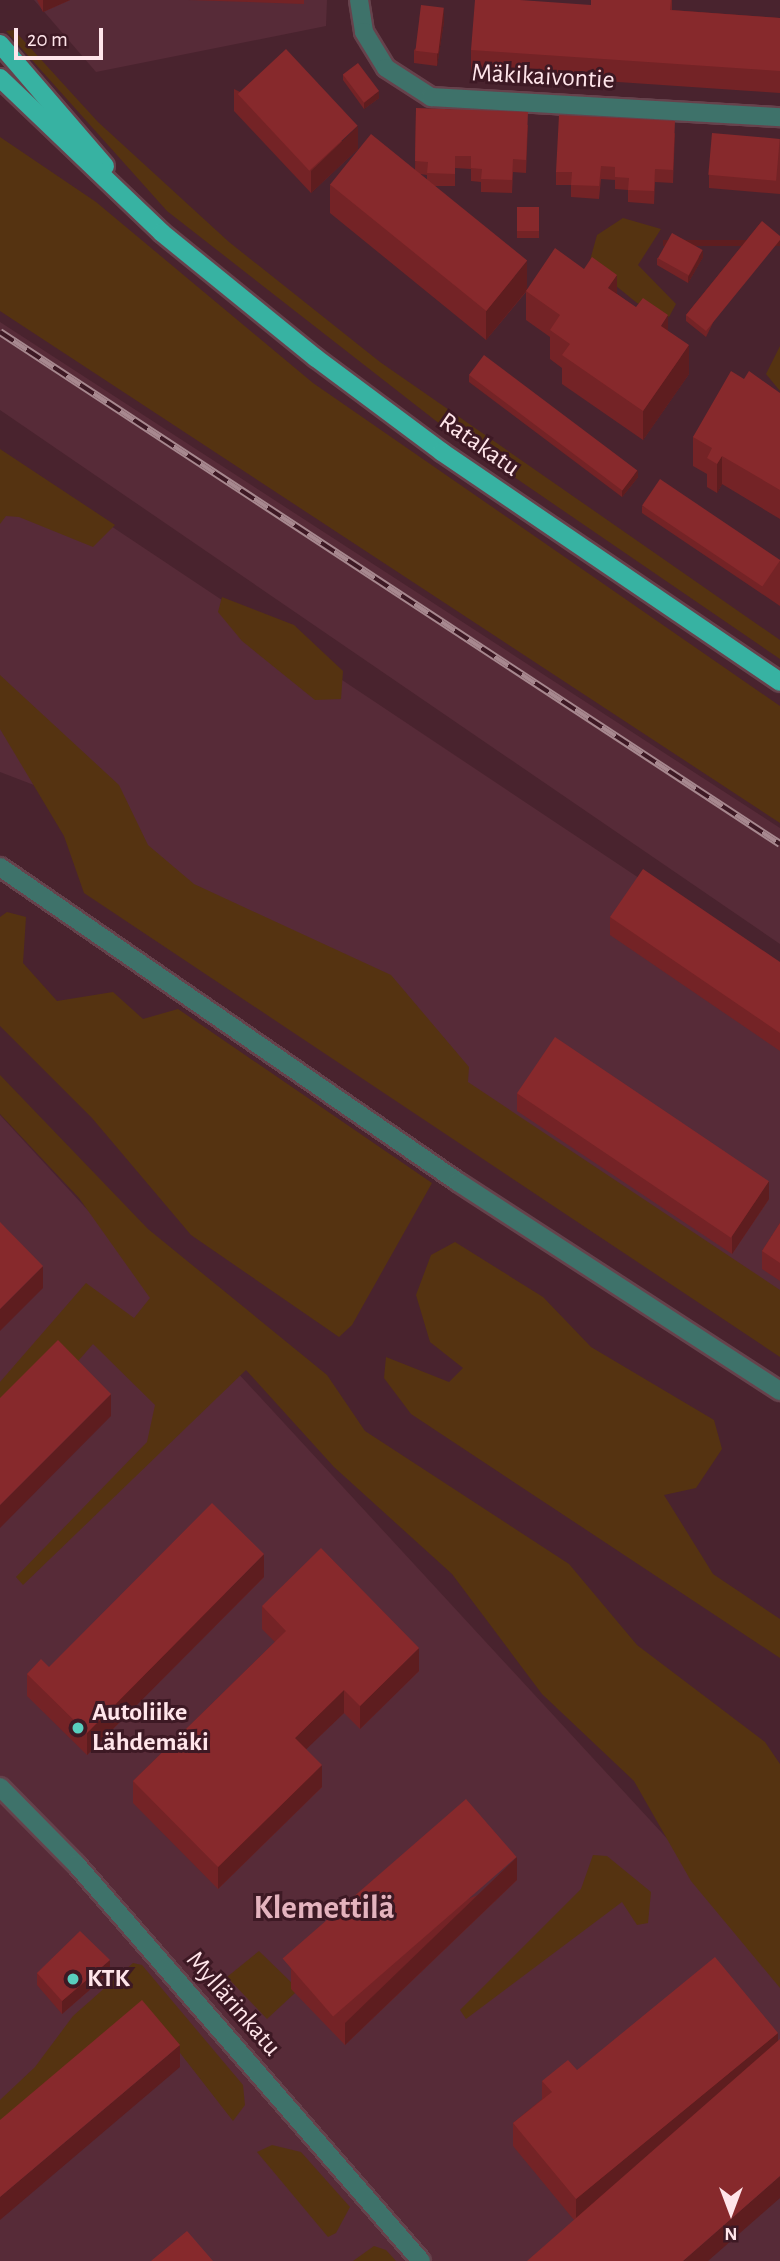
<!DOCTYPE html>
<meta charset="utf-8">
<style>
body{margin:0}
#map{position:relative;width:780px;height:2261px;overflow:hidden;background:#49232e;font-family:"Alegreya Sans",sans-serif}
div>[style]{position:absolute}
[style*='--x']{left:calc(var(--x)*1px);top:calc(var(--y)*1px);width:calc(var(--w)*1px);rotate:calc(var(--a)*1deg)}
.built>*{inset:0;background:#572b38}
.green>*{inset:0;background:#531}
.roads{filter:drop-shadow(2px 0 #66424c) drop-shadow(-2px 0 #66424c) drop-shadow(0 2px #66424c) drop-shadow(0 -2px #66424c)}
.minor>*{height:18px;margin:-9px;padding:0 9px;transform-origin:9px;border-radius:9px;background:#3e726a}
.major>*{height:18px;margin:-9px;padding:0 9px;transform-origin:9px;border-radius:9px;background:#37b2a2}
.rail>*{height:8px;margin-top:-4px;transform-origin:0;background:repeating-linear-gradient(90deg,#3d1924 0 16px,#a7888f 0 32px);box-sizing:border-box;border-block:2px solid #a7888f}
.wall>*{inset:0;background:#742326;transform-origin:0 0}
.shaded-wall>*{inset:0;background:#5e1d1f;transform-origin:0 0}
.building>*{inset:0;background:#87292c;transform-origin:0 0}
.dots>*{width:19px;height:19px;translate:-50% -50%;box-sizing:border-box;border:4px solid #3d1924;border-radius:50%}
span{translate:-50% -50%;white-space:nowrap;text-align:center;line-height:1.15;-webkit-text-stroke:6px #3d1924;paint-order:stroke}
.street-label{font-size:26px;color:#ffe5ea}
.poi-label{font-size:26px;color:#ffe5ea;font-weight:700}
.left{translate:0 -50%;text-align:left}
.district-label{font-size:33px;color:#e4b3be;font-weight:700}
.north{position:absolute;left:696px;top:2177px;width:70px;height:70px;-webkit-text-stroke:5px #3d1924;paint-order:stroke;rotate:180deg;font-size:19px;font-weight:700;line-height:28px;text-align:center;color:#ffe5ea}
.north::after{content:'';display:block;margin:auto;width:24px;height:32px;background:#ffe5ea;clip-path:polygon(50% 0,100% 100%,50% 72%,0 100%)}
.scale{position:absolute;left:14px;top:28px;width:89px;height:32px;box-sizing:border-box;border:4px solid #ffe5ea;border-top:0;padding-left:9px;font-size:21px;line-height:24px;white-space:nowrap;color:#ffe5ea;-webkit-text-stroke:5px #3d1924;paint-order:stroke}
</style>
<div id="map">
<div class="built">
<div style="clip-path:polygon(34px 0,327px 0,326px 26px,96px 72px)"></div>
<div style="clip-path:polygon(0 322px,780px 828px,780px 944px,0 410px)"></div>
<div style="clip-path:polygon(0 452px,780px 972px,780px 1300px,634px 1208px,73px 800px,0 772px)"></div>
<div style="clip-path:polygon(0 1115px,780px 1961px,780px 2261px,0 2261px)"></div>
</div>
<div class="green">
<div style="clip-path:polygon(14px 30px,98px 122px,229px 242px,380px 362px,780px 640px,780px 659px,463px 442px,167px 211px,6px 31px)"></div>
<div style="clip-path:polygon(0 137px,96px 202px,313px 383px,780px 706px,780px 823px,0 311px)"></div>
<div style="clip-path:polygon(623px 218px,661px 229px,638px 265px,676px 304px,669px 317px,637px 303px,589px 264px,597px 235px)"></div>
<div style="clip-path:polygon(780px 346px,780px 391px,766px 374px)"></div>
<div style="clip-path:polygon(0 449px,115px 525px,93px 547px,19px 517px,6px 516px,0 524px)"></div>
<div style="clip-path:polygon(222px 597px,294px 625px,343px 671px,341px 699px,315px 700px,242px 641px,218px 612px)"></div>
<div style="clip-path:polygon(0 675px,119px 785px,148px 845px,194px 884px,391px 975px,469px 1067px,468px 1082px,780px 1290px,780px 1357px,84px 893px,64px 836px,0 729px)"></div>
<div style="clip-path:polygon(7px 912px,26px 917px,23px 963px,57px 1001px,113px 992px,143px 1019px,178px 1009px,432px 1183px,352px 1325px,339px 1337px,191px 1235px,92px 1118px,0 1026px,0 917px)"></div>
<div style="clip-path:polygon(0 1075px,148px 1229px,327px 1375px,365px 1431px,569px 1564px,637px 1645px,765px 1742px,780px 1764px,780px 1988px,691px 1881px,634px 1781px,542px 1694px,452px 1574px,334px 1467px,246px 1370px,23px 1585px,16px 1577px,147px 1442px,155px 1405px,93px 1344px,72px 1368px,0 1421px,0 1382px,86px 1283px,134px 1318px,150px 1298px,79px 1198px,0 1114px)"></div>
<div style="clip-path:polygon(455px 1242px,543px 1297px,591px 1347px,714px 1420px,722px 1449px,696px 1488px,664px 1495px,713px 1574px,780px 1619px,780px 1658px,411px 1414px,384px 1378px,386px 1357px,449px 1382px,463px 1368px,430px 1342px,416px 1295px,431px 1255px)"></div>
<div style="clip-path:polygon(593px 1855px,607px 1856px,651px 1892px,648px 1923px,637px 1925px,622px 1902px,466px 2019px,460px 2010px,581px 1889px)"></div>
<div style="clip-path:polygon(259px 1951px,295px 1986px,295px 1993px,267px 2019px,227px 1977px)"></div>
<div style="clip-path:polygon(133px 1963px,142px 1965px,243px 2085px,245px 2105px,233px 2121px,177px 2049px,0 2129px,0 2100px,35px 2067px,73px 2016px)"></div>
<div style="clip-path:polygon(272px 2145px,301px 2152px,350px 2207px,336px 2233px,328px 2237px,257px 2152px)"></div>
<div style="clip-path:polygon(374px 2246px,386px 2250px,396px 2261px,353px 2261px)"></div>
</div>
<div class="roads">
<div class="minor">
<div style="--x:359;--y:0;--w:32;--a:81"></div>
<div style="--x:364;--y:32;--w:42;--a:58.6"></div>
<div style="--x:386;--y:68;--w:54;--a:32.8"></div>
<div style="--x:431;--y:97;--w:350;--a:3.3"></div>
<div style="--x:0;--y:867;--w:556;--a:34.52"></div>
<div style="--x:458;--y:1182;--w:384;--a:33"></div>
<div style="--x:0;--y:1787;--w:108;--a:45.4"></div>
<div style="--x:76;--y:1864;--w:526;--a:49.01"></div>
</div>
<div class="major">
<div style="--x:0;--y:44;--w:161;--a:49.3"></div>
<div style="--x:0;--y:78;--w:224;--a:43.7"></div>
<div style="--x:162;--y:233;--w:198;--a:39.1"></div>
<div style="--x:316;--y:358;--w:157;--a:36.7"></div>
<div style="--x:442;--y:452;--w:409;--a:34.2"></div>
</div>
</div>
<div class="rail">
<div style="--x:0;--y:332;--w:933;--a:33.28"></div>
</div>
<div class="wall">
<div style="clip-path:polygon(37px 0,70px 0,43px 12px)"></div>
<div style="clip-path:polygon(188px 0,304px 0,304px 4px)"></div>
<div style="clip-path:polygon(672px 0,672px 10px,780px 18px,780px 93px,471px 72px,471px 50px,591px 5px)"></div>
<div style="clip-path:polygon(444px 21px,437px 66px,414px 63px,414px 50px)"></div>
<div style="clip-path:polygon(343px 74px,379px 98px,364px 109px,343px 80px)"></div>
<div style="clip-path:polygon(234px 89px,358px 149px,311px 193px,234px 111px)"></div>
<div style="clip-path:polygon(evenodd,416px 108px,528px 125px,526px 173px,513px 172px,512px 193px,481px 192px,481px 182px,471px 181px,471px 169px,455px 168px,455px 186px,434px 186px,527px 289px,617px 294px,668px 331px,689px 374px,643px 440px,562px 384px,562px 368px,550px 359px,550px 337px,526px 320px,526px 292px,486px 340px,330px 213px,330px 184px,415px 170px,416px 108px,420px 174px,427px 175px,427px 180px,420px 174px)"></div>
<div style="clip-path:polygon(675px 133px,673px 183px,655px 182px,654px 204px,628px 202px,628px 190px,615px 189px,615px 180px,601px 179px,599px 199px,571px 197px,571px 185px,556px 185px,556px 172px)"></div>
<div style="clip-path:polygon(780px 139px,780px 194px,709px 188px,709px 175px)"></div>
<div style="left:517px;top:207px;width:22px;height:31px"></div>
<div style="clip-path:polygon(762px 221px,706px 337px,686px 321px,686px 315px)"></div>
<div style="clip-path:polygon(703px 257px,688px 283px,657px 265px,657px 258px)"></div>
<div style="clip-path:polygon(469px 375px,638px 477px,622px 497px,469px 382px)"></div>
<div style="clip-path:polygon(744px 379px,780px 393px,780px 519px,722px 484px,717px 493px,707px 487px,707px 474px,693px 466px,693px 437px)"></div>
<div style="clip-path:polygon(642px 506px,780px 560px,780px 606px,642px 513px)"></div>
<div style="clip-path:polygon(610px 917px,780px 962px,780px 1051px,610px 935px)"></div>
<div style="clip-path:polygon(517px 1093px,769px 1199px,732px 1254px,517px 1111px)"></div>
<div style="clip-path:polygon(780px 1223px,780px 1281px,762px 1269px,762px 1251px)"></div>
<div style="clip-path:polygon(264px 1577px,87px 1755px,27px 1696px,27px 1674px,49px 1667px)"></div>
<div style="clip-path:polygon(262px 1606px,419px 1671px,360px 1729px,344px 1713px,306px 1749px,322px 1787px,218px 1889px,133px 1803px,133px 1781px,275px 1642px,262px 1629px)"></div>
<div style="clip-path:polygon(517px 1880px,345px 2045px,291px 1989px,291px 1967px)"></div>
<div style="clip-path:polygon(110px 1972px,62px 2014px,37px 1985px,37px 1973px)"></div>
<div style="clip-path:polygon(778px 2033px,574px 2220px,513px 2146px,513px 2123px,542px 2099px,542px 2081px,577px 2070px)"></div>
</div>
<div class="shaded-wall">
<div style="clip-path:polygon(43px 0,70px 0,43px 12px)"></div>
<div style="clip-path:polygon(444px 8px,444px 21px,437px 66px,437px 53px)"></div>
<div style="clip-path:polygon(379px 91px,379px 98px,364px 109px,364px 103px)"></div>
<div style="clip-path:polygon(358px 126px,358px 149px,311px 193px,311px 171px)"></div>
<div style="left:780px;top:240px;width:6px;height:117px;rotate:90deg"></div>
<div style="clip-path:polygon(703px 250px,703px 257px,688px 283px,688px 277px)"></div>
<div style="clip-path:polygon(527px 261px,527px 290px,486px 340px,486px 311px)"></div>
<div style="clip-path:polygon(617px 275px,617px 304px,608px 288px)"></div>
<div style="clip-path:polygon(668px 315px,668px 344px,661px 326px)"></div>
<div style="clip-path:polygon(689px 345px,689px 374px,643px 440px,643px 411px)"></div>
<div style="clip-path:polygon(722px 456px,722px 484px,717px 493px,717px 464px)"></div>
<div style="clip-path:polygon(638px 470px,638px 477px,622px 497px,622px 490px)"></div>
<div style="clip-path:polygon(769px 1181px,769px 1199px,732px 1254px,732px 1236px)"></div>
<div style="clip-path:polygon(43px 1266px,43px 1288px,0 1331px,0 1309px)"></div>
<div style="clip-path:polygon(111px 1394px,111px 1416px,0 1528px,0 1505px)"></div>
<div style="clip-path:polygon(264px 1554px,264px 1577px,87px 1755px,87px 1733px)"></div>
<div style="clip-path:polygon(419px 1648px,419px 1671px,360px 1729px,360px 1706px)"></div>
<div style="clip-path:polygon(344px 1690px,344px 1713px,295px 1760px,295px 1738px)"></div>
<div style="clip-path:polygon(322px 1765px,322px 1787px,218px 1889px,218px 1867px)"></div>
<div style="clip-path:polygon(517px 1857px,517px 1880px,345px 2045px,345px 2023px)"></div>
<div style="clip-path:polygon(110px 1960px,110px 1972px,62px 2014px,62px 2001px)"></div>
<div style="clip-path:polygon(778px 2033px,778px 2055px,576px 2222px,576px 2199px)"></div>
<div style="clip-path:polygon(180px 2045px,180px 2067px,0 2220px,0 2197px)"></div>
<div style="clip-path:polygon(780px 2176px,780px 2198px,708px 2261px,683px 2261px)"></div>
</div>
<div class="building">
<div style="clip-path:polygon(475px 0,520px 0,591px 5px,591px 0,671px 0,670px 10px,780px 18px,780px 71px,471px 50px)"></div>
<div style="left:421px;top:5px;width:23px;height:46px;rotate:7deg"></div>
<div style="left:286px;top:49px;width:105px;height:66px;rotate:47deg"></div>
<div style="left:358px;top:63px;width:35px;height:19px;rotate:53deg"></div>
<div style="clip-path:polygon(416px 108px,528px 112px,526px 160px,513px 159px,512px 180px,481px 179px,482px 169px,471px 168px,471px 156px,455px 156px,455px 174px,427px 173px,428px 162px,415px 161px)"></div>
<div style="clip-path:polygon(559px 115px,675px 121px,673px 170px,655px 169px,654px 191px,628px 190px,629px 178px,615px 177px,615px 167px,601px 166px,599px 186px,571px 185px,572px 172px,556px 172px)"></div>
<div style="left:712px;top:133px;width:68px;height:42px;rotate:5deg"></div>
<div style="left:371px;top:134px;width:201px;height:65px;rotate:39deg"></div>
<div style="left:517px;top:207px;width:22px;height:24px"></div>
<div style="clip-path:polygon(762px 221px,780px 236px,780px 240px,706px 331px,686px 315px)"></div>
<div style="left:672px;top:233px;width:35px;height:29px;rotate:29deg"></div>
<div style="clip-path:polygon(555px 248px,584px 269px,592px 257px,617px 275px,608px 288px,636px 307px,643px 298px,668px 315px,661px 326px,689px 345px,643px 411px,562px 355px,570px 344px,550px 330px,560px 315px,526px 291px)"></div>
<div style="left:484px;top:355px;width:192px;height:25px;rotate:37deg"></div>
<div style="clip-path:polygon(731px 371px,744px 379px,749px 371px,780px 393px,780px 490px,722px 456px,717px 464px,707px 458px,712px 448px,693px 437px)"></div>
<div style="left:660px;top:479px;width:145px;height:32px;rotate:34deg"></div>
<div style="clip-path:polygon(643px 869px,780px 962px,780px 1033px,610px 917px)"></div>
<div style="left:555px;top:1037px;width:258px;height:68px;rotate:34deg"></div>
<div style="clip-path:polygon(0 1222px,43px 1266px,0 1309px)"></div>
<div style="clip-path:polygon(780px 1223px,780px 1263px,762px 1251px)"></div>
<div style="clip-path:polygon(58px 1340px,111px 1394px,0 1505px,0 1398px)"></div>
<div style="clip-path:polygon(212px 1503px,264px 1554px,87px 1733px,27px 1674px,41px 1659px,49px 1667px)"></div>
<div style="clip-path:polygon(321px 1548px,419px 1648px,360px 1706px,344px 1690px,295px 1738px,322px 1765px,218px 1867px,133px 1781px,286px 1631px,262px 1606px)"></div>
<div style="left:466px;top:1799px;width:77px;height:243px;rotate:49deg"></div>
<div style="clip-path:polygon(80px 1931px,110px 1960px,62px 2001px,37px 1973px)"></div>
<div style="clip-path:polygon(715px 1957px,778px 2033px,576px 2199px,513px 2123px,552px 2092px,542px 2081px,568px 2060px,577px 2070px)"></div>
<div style="clip-path:polygon(142px 2000px,180px 2045px,0 2197px,0 2120px)"></div>
<div style="clip-path:polygon(780px 2039px,780px 2176px,683px 2261px,527px 2261px)"></div>
<div style="clip-path:polygon(187px 2231px,213px 2261px,151px 2261px)"></div>
</div>
<div class="dots">
<div style="left:78px;top:1728px;background:#59cebe"></div>
<div style="left:73px;top:1979px;background:#59cebe"></div>
</div>
<div class="street-label">
<span style="left:543px;top:77px;rotate:3deg">Mäkikaivontie</span>
<span style="left:479px;top:445px;rotate:35deg">Ratakatu</span>
<span style="left:233px;top:2004px;rotate:49deg">Myllärinkatu</span>
</div>
<div class="poi-label">
<span class="left" style="left:92px;top:1728px">Autoliike<br>Lähdemäki</span>
<span class="left" style="left:87px;top:1979px">KTK</span>
</div>
<div class="district-label">
<span style="left:324px;top:1909px">Klemettilä</span>
</div>
<div class="north">N</div>
<div class="scale">20 m</div>
</div>
